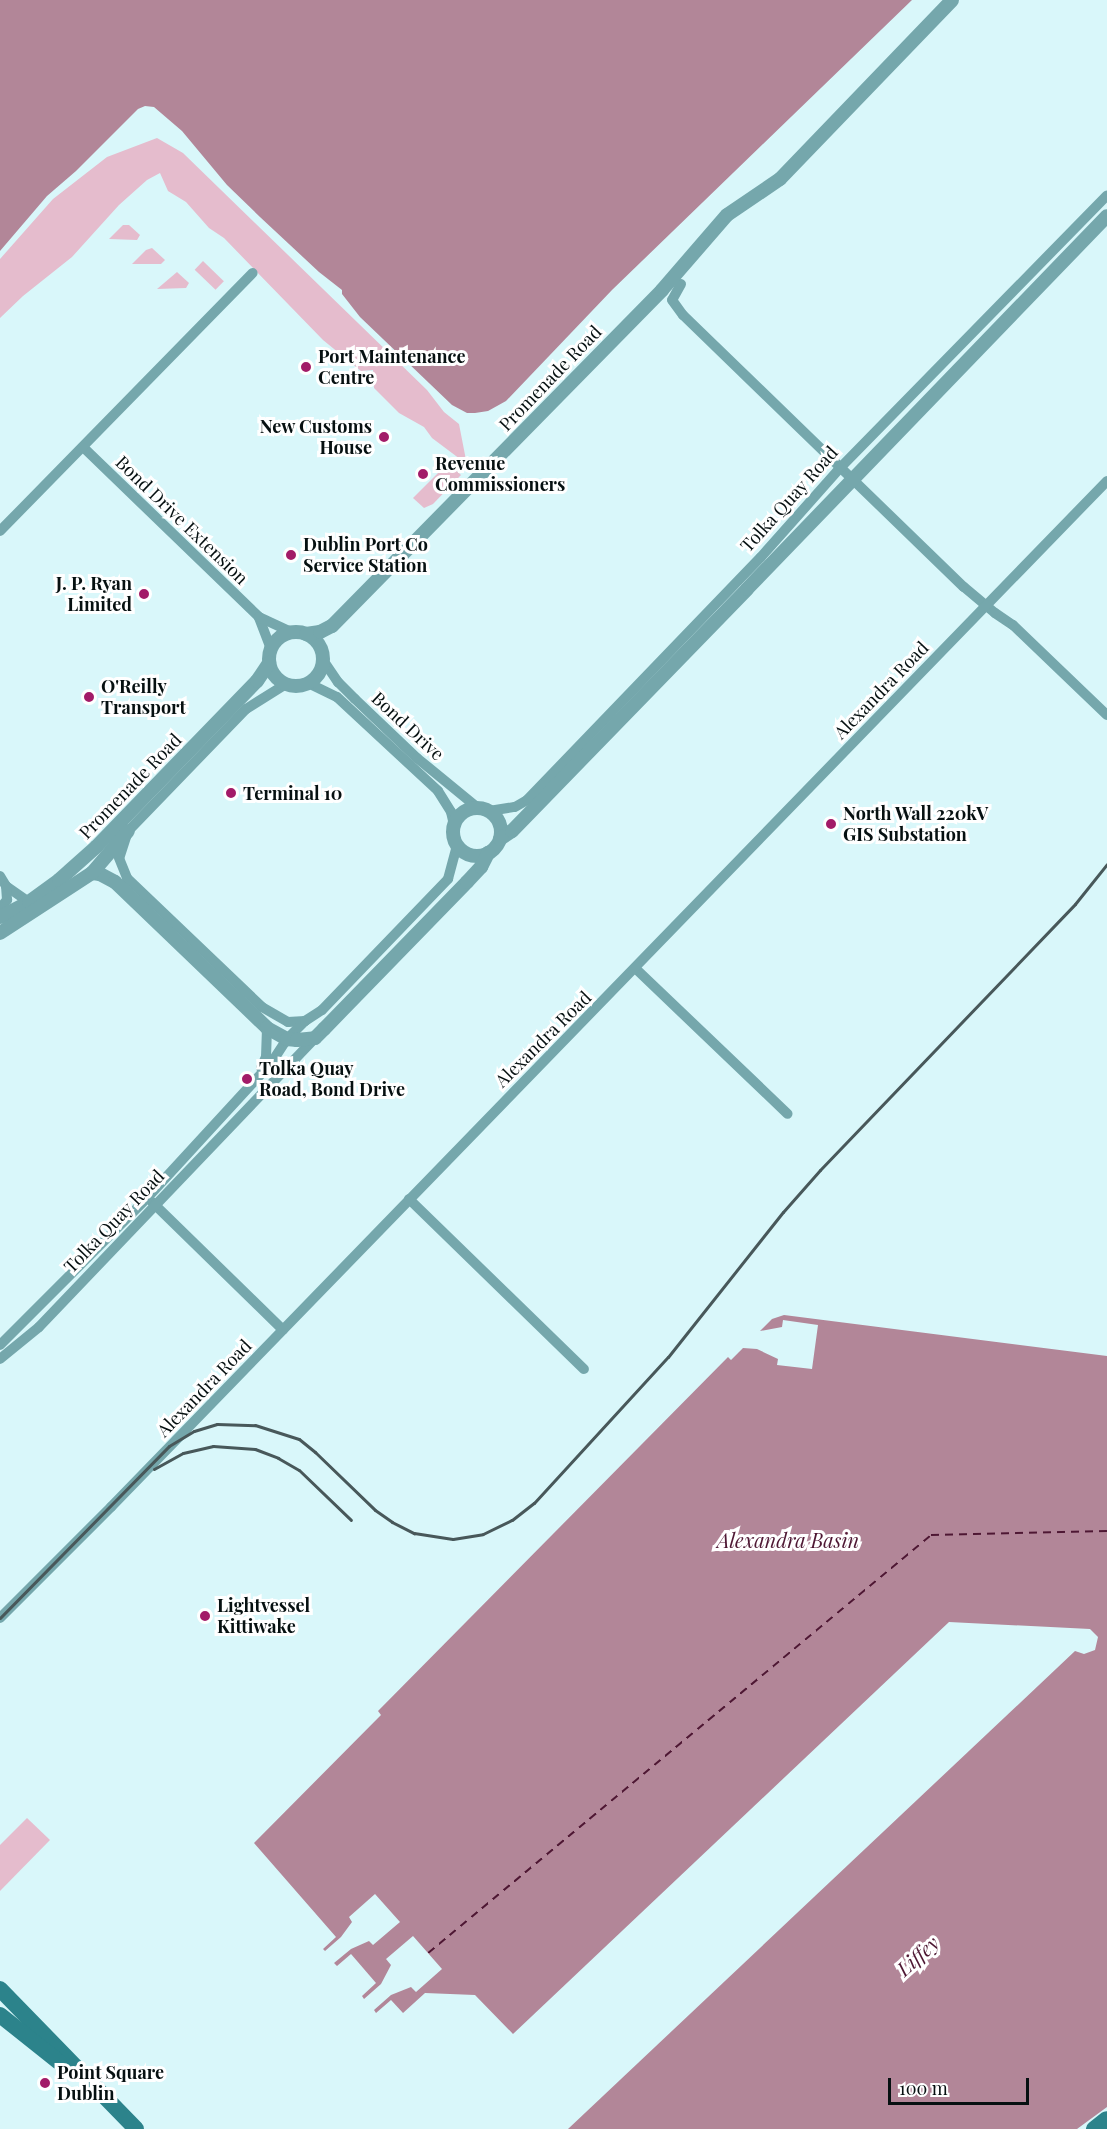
<!DOCTYPE html>
<style>
body{margin:0}
#map{position:relative;width:1107px;height:2129px;overflow:hidden;background:#d9f7fa;font-family:"Playfair Display",serif}
div>[style]{position:absolute}
[style*='--x']{left:calc(var(--x)*1px);top:calc(var(--y)*1px);width:calc(var(--w)*1px);rotate:calc(var(--a)*1deg)}
.green>*{inset:0;background:#e5bccd;transform-origin:0 0}
.water>*{inset:0;background:#b28698}
.ferry>*{height:1.5px;margin-top:-0.75px;transform-origin:0;background:repeating-linear-gradient(90deg,#4e1733 0 8px,transparent 0 14px)}
.minor>*{height:10px;margin:-5px;padding:0 5px;transform-origin:5px;border-radius:5px;background:#75a7ac}
.tertiary>*{height:14px;margin:-7px;padding:0 7px;transform-origin:7px;border-radius:7px;background:#75a7ac}
.tertiary>.ring{margin:-7px;padding:0;box-sizing:content-box;background:none;border:14px solid #75a7ac;border-radius:50%}
.secondary>*{height:16px;margin:-8px;padding:0 8px;transform-origin:8px;border-radius:8px;background:#2c838b}
.rail>*{height:3px;margin:-1.5px;padding:0 1.5px;transform-origin:1.5px;border-radius:1.5px;background:#48585a}
.dots>*{width:16px;height:16px;translate:-50% -50%;box-sizing:border-box;border:3px solid #fff;border-radius:50%}
span{translate:-50% -50%;white-space:nowrap;text-align:center;line-height:1.15;-webkit-text-stroke:6px #fff;paint-order:stroke}
.poi-label{font-size:18px;color:#061011;font-weight:700}
.left{translate:0 -50%;text-align:left}
.right{translate:-100% -50%;text-align:right}
.street-label{font-size:18px;color:#061011}
.water-label{font-size:20px;color:#4e1733;font-style:italic}
.scale{position:absolute;left:888px;top:2078px;width:141px;height:27px;box-sizing:border-box;border:3px solid #061011;border-top:0;padding-left:8px;font-size:18px;line-height:21px;white-space:nowrap;color:#061011;-webkit-text-stroke:4px #fff;paint-order:stroke}
</style>
<div id="map">
<div class="green">
<div style="clip-path:polygon(157px 138px,183px 153px,427px 390px,444px 412px,459px 424px,466px 460px,464px 462px,432px 438px,424px 427px,399px 413px,374px 388px,373px 370px,361px 371px,323px 340px,224px 238px,209px 228px,186px 202px,168px 191px,160px 173px,147px 180px,119px 205px,72px 257px,23px 296px,0 318px,0 259px,53px 199px,107px 157px)"></div>
<div style="clip-path:polygon(123px 225px,129px 225px,140px 235px,137px 240px,109px 239px)"></div>
<div style="clip-path:polygon(152px 248px,165px 260px,161px 264px,132px 264px,146px 250px)"></div>
<div style="left:203px;top:261px;width:29px;height:12px;rotate:44deg"></div>
<div style="clip-path:polygon(177px 272px,189px 283px,186px 288px,157px 289px)"></div>
<div style="clip-path:polygon(448px 463px,461px 475px,433px 504px,424px 508px,413px 498px)"></div>
<div style="clip-path:polygon(27px 1818px,50px 1840px,0 1891px,0 1845px)"></div>
</div>
<div class="water">
<div style="clip-path:polygon(0 0,912px 0,612px 290px,506px 401px,488px 411px,475px 413px,467px 413px,452px 405px,360px 317px,342px 294px,342px 290px,319px 272px,260px 217px,227px 185px,182px 131px,154px 107px,145px 106px,138px 109px,76px 171px,47px 196px,0 251px)"></div>
<div style="clip-path:polygon(784px 1315px,1107px 1356px,1107px 2107px,1077px 2129px,568px 2129px,1075px 1651px,1084px 1654px,1095px 1650px,1098px 1637px,1090px 1629px,949px 1622px,513px 2034px,475px 1995px,425px 1993px,403px 2013px,391px 2000px,376px 2013px,374px 2010px,391px 1995px,411px 1987px,416px 1992px,442px 1969px,413px 1936px,386px 1959px,391px 1965px,381px 1984px,364px 1999px,362px 1996px,376px 1983px,351px 1954px,337px 1966px,334px 1963px,351px 1949px,369px 1941px,373px 1945px,400px 1922px,375px 1894px,349px 1917px,352px 1922px,341px 1937px,325px 1951px,323px 1949px,336px 1937px,254px 1843px,381px 1715px,378px 1711px,728px 1357px,731px 1360px,743px 1348px,757px 1349px,778px 1359px,777px 1365px,812px 1369px,818px 1325px,783px 1320px,782px 1327px,760px 1331px,772px 1319px)"></div>
</div>
<div class="ferry">
<div style="--x:428;--y:1953;--w:654;--a:-39.73"></div>
<div style="--x:931;--y:1535;--w:176;--a:-1.3"></div>
</div>
<div class="minor">
<div style="--x:681;--y:284;--w:18;--a:119"></div>
<div style="--x:672;--y:300;--w:19;--a:54"></div>
<div style="--x:683;--y:315;--w:391;--a:44.1"></div>
<div style="--x:964;--y:587;--w:40;--a:40"></div>
<div style="--x:995;--y:613;--w:22;--a:34"></div>
<div style="--x:1013;--y:625;--w:130;--a:43.8"></div>
<div style="--x:83;--y:447;--w:245;--a:44"></div>
<div style="--x:0;--y:531;--w:361;--a:-45.6"></div>
<div style="--x:271;--y:649;--w:34;--a:-111"></div>
<div style="--x:259;--y:617;--w:35;--a:25"></div>
<div style="--x:323;--y:660;--w:27;--a:56"></div>
<div style="--x:338;--y:682;--w:24;--a:45"></div>
<div style="--x:355;--y:699;--w:86;--a:43.6"></div>
<div style="--x:417;--y:758;--w:79;--a:39.3"></div>
<div style="--x:308;--y:683;--w:32;--a:26"></div>
<div style="--x:337;--y:697;--w:138;--a:42.9"></div>
<div style="--x:438;--y:791;--w:25;--a:58"></div>
<div style="--x:451;--y:812;--w:13;--a:77"></div>
<div style="--x:286;--y:684;--w:47;--a:148"></div>
<div style="--x:246;--y:709;--w:170;--a:134"></div>
<div style="--x:128;--y:831;--w:28;--a:108"></div>
<div style="--x:119;--y:858;--w:22;--a:68"></div>
<div style="--x:127;--y:878;--w:187;--a:43.7"></div>
<div style="--x:262;--y:1007;--w:30;--a:30"></div>
<div style="--x:288;--y:1022;--w:17;--a:-3"></div>
<div style="--x:489;--y:811;--w:26;--a:-9"></div>
<div style="--x:515;--y:807;--w:14;--a:-30"></div>
<div style="--x:527;--y:800;--w:337;--a:-46.1"></div>
<div style="--x:761;--y:557;--w:120;--a:-48.4"></div>
<div style="--x:841;--y:467;--w:380;--a:-45.6"></div>
<div style="--x:0;--y:876;--w:12;--a:59"></div>
<div style="--x:6;--y:886;--w:28;--a:35"></div>
<div style="--x:0;--y:908;--w:11;--a:-49"></div>
<div style="--x:7;--y:900;--w:14;--a:-94"></div>
<div style="--x:635;--y:968;--w:211;--a:43.7"></div>
<div style="--x:261;--y:1068;--w:12;--a:-66"></div>
<div style="--x:266;--y:1057;--w:29;--a:-88"></div>
<div style="--x:409;--y:1199;--w:244;--a:44.2"></div>
<div style="--x:152;--y:1202;--w:183;--a:44.3"></div>
<div style="--x:0;--y:1345;--w:208;--a:-45"></div>
<div style="--x:147;--y:1198;--w:185;--a:-47.4"></div>
<div style="--x:272;--y:1062;--w:27;--a:-57"></div>
<div style="--x:287;--y:1039;--w:25;--a:-45"></div>
<div style="--x:305;--y:1021;--w:20;--a:-33"></div>
<div style="--x:322;--y:1010;--w:182;--a:-46.1"></div>
<div style="--x:448;--y:879;--w:35;--a:-75"></div>
<div style="--x:0;--y:1359;--w:50;--a:-39.4"></div>
<div style="--x:39;--y:1327;--w:400;--a:-46.3"></div>
<div style="--x:0;--y:1618;--w:157;--a:-45"></div>
<div style="--x:111;--y:1507;--w:1430;--a:-45.85"></div>
</div>
<div class="tertiary">
<div class="ring" style="left:269px;top:632px;width:40px;height:40px"></div>
<div style="--x:306;--y:634;--w:14;--a:-8"></div>
<div style="--x:320;--y:632;--w:13;--a:-27"></div>
<div style="--x:332;--y:626;--w:471;--a:-45.5"></div>
<div style="--x:662;--y:290;--w:99;--a:-49.1"></div>
<div style="--x:727;--y:215;--w:64;--a:-34.2"></div>
<div style="--x:780;--y:179;--w:248;--a:-46.1"></div>
<div class="ring" style="left:453px;top:808px;width:34px;height:34px"></div>
<div style="--x:500;--y:839;--w:14;--a:-34"></div>
<div style="--x:512;--y:831;--w:337;--a:-45.8"></div>
<div style="--x:747;--y:589;--w:518;--a:-46.02"></div>
<div style="--x:92;--y:873;--w:8;--a:7"></div>
<div style="--x:100;--y:874;--w:17;--a:28"></div>
<div style="--x:115;--y:882;--w:211;--a:43.8"></div>
<div style="--x:267;--y:1028;--w:23;--a:29"></div>
<div style="--x:287;--y:1039;--w:10;--a:6"></div>
<div style="--x:297;--y:1040;--w:18;--a:-6"></div>
<div style="--x:315;--y:1038;--w:13;--a:-45"></div>
<div style="--x:324;--y:1029;--w:205;--a:-45.8"></div>
<div style="--x:467;--y:882;--w:21;--a:-47"></div>
<div style="--x:481;--y:867;--w:16;--a:-63"></div>
<div style="--x:0;--y:917;--w:33;--a:-27"></div>
<div style="--x:29;--y:902;--w:37;--a:-36"></div>
<div style="--x:59;--y:880;--w:50;--a:-41.7"></div>
<div style="--x:96;--y:847;--w:231;--a:-45.9"></div>
<div style="--x:257;--y:681;--w:22;--a:-56"></div>
<div style="--x:0;--y:933;--w:110;--a:-33.1"></div>
<div style="--x:92;--y:873;--w:55;--a:-49.4"></div>
</div>
<div class="secondary">
<div style="--x:0;--y:1989;--w:195;--a:45.8"></div>
<div style="--x:0;--y:2015;--w:75;--a:38.5"></div>
<div style="--x:1094;--y:2129;--w:16;--a:-38"></div>
</div>
<div class="rail">
<div style="--x:154;--y:1469;--w:33;--a:-29"></div>
<div style="--x:183;--y:1453;--w:31;--a:-13"></div>
<div style="--x:213;--y:1446;--w:42;--a:4.1"></div>
<div style="--x:255;--y:1449;--w:25;--a:21"></div>
<div style="--x:278;--y:1458;--w:24;--a:30"></div>
<div style="--x:299;--y:1470;--w:72;--a:43.9"></div>
<div style="--x:0;--y:1618;--w:241;--a:-45.5"></div>
<div style="--x:169;--y:1446;--w:29;--a:-31"></div>
<div style="--x:194;--y:1431;--w:24;--a:-17"></div>
<div style="--x:217;--y:1424;--w:38;--a:2"></div>
<div style="--x:255;--y:1425;--w:46;--a:17.7"></div>
<div style="--x:299;--y:1439;--w:21;--a:39"></div>
<div style="--x:315;--y:1452;--w:83;--a:44"></div>
<div style="--x:375;--y:1510;--w:21;--a:35"></div>
<div style="--x:392;--y:1522;--w:25;--a:27"></div>
<div style="--x:414;--y:1533;--w:39;--a:9"></div>
<div style="--x:453;--y:1539;--w:30;--a:-9"></div>
<div style="--x:483;--y:1534;--w:32;--a:-26"></div>
<div style="--x:512;--y:1520;--w:28;--a:-38"></div>
<div style="--x:534;--y:1503;--w:198;--a:-47.5"></div>
<div style="--x:668;--y:1357;--w:185;--a:-51.6"></div>
<div style="--x:783;--y:1212;--w:56;--a:-48.6"></div>
<div style="--x:820;--y:1170;--w:368;--a:-46.2"></div>
<div style="--x:1075;--y:904;--w:51;--a:-51.3"></div>
</div>
<div class="dots">
<div style="left:306px;top:367px;background:#a21b68"></div>
<div style="left:384px;top:437px;background:#a21b68"></div>
<div style="left:423px;top:474px;background:#a21b68"></div>
<div style="left:291px;top:555px;background:#a21b68"></div>
<div style="left:144px;top:594px;background:#a21b68"></div>
<div style="left:89px;top:697px;background:#a21b68"></div>
<div style="left:231px;top:793px;background:#a21b68"></div>
<div style="left:831px;top:824px;background:#a21b68"></div>
<div style="left:247px;top:1079px;background:#a21b68"></div>
<div style="left:205px;top:1616px;background:#a21b68"></div>
<div style="left:45px;top:2083px;background:#a21b68"></div>
</div>
<div class="poi-label">
<span class="left" style="left:318px;top:367px">Port Maintenance<br>Centre</span>
<span class="right" style="left:372px;top:437px">New Customs<br>House</span>
<span class="left" style="left:435px;top:474px">Revenue<br>Commissioners</span>
<span class="left" style="left:303px;top:555px">Dublin Port Co<br>Service Station</span>
<span class="right" style="left:132px;top:594px">J. P. Ryan<br>Limited</span>
<span class="left" style="left:101px;top:697px">O'Reilly<br>Transport</span>
<span class="left" style="left:243px;top:793px">Terminal 10</span>
<span class="left" style="left:843px;top:824px">North Wall 220kV<br>GIS Substation</span>
<span class="left" style="left:259px;top:1079px">Tolka Quay<br>Road, Bond Drive</span>
<span class="left" style="left:217px;top:1616px">Lightvessel<br>Kittiwake</span>
<span class="left" style="left:57px;top:2083px">Point Square<br>Dublin</span>
</div>
<div class="street-label">
<span style="left:550px;top:378px;rotate:-46deg">Promenade Road</span>
<span style="left:789px;top:499px;rotate:-48deg">Tolka Quay Road</span>
<span style="left:182px;top:520px;rotate:44deg">Bond Drive Extension</span>
<span style="left:881px;top:690px;rotate:-46deg">Alexandra Road</span>
<span style="left:408px;top:726px;rotate:43deg">Bond Drive</span>
<span style="left:130px;top:786px;rotate:-46deg">Promenade Road</span>
<span style="left:543px;top:1039px;rotate:-45deg">Alexandra Road</span>
<span style="left:114px;top:1221px;rotate:-46deg">Tolka Quay Road</span>
<span style="left:204px;top:1388px;rotate:-46deg">Alexandra Road</span>
</div>
<div class="water-label">
<span style="left:788px;top:1539px">Alexandra Basin</span>
<span style="left:917px;top:1955px;rotate:-42deg">Liffey</span>
</div>
<div class="scale">100 m</div>
</div>
